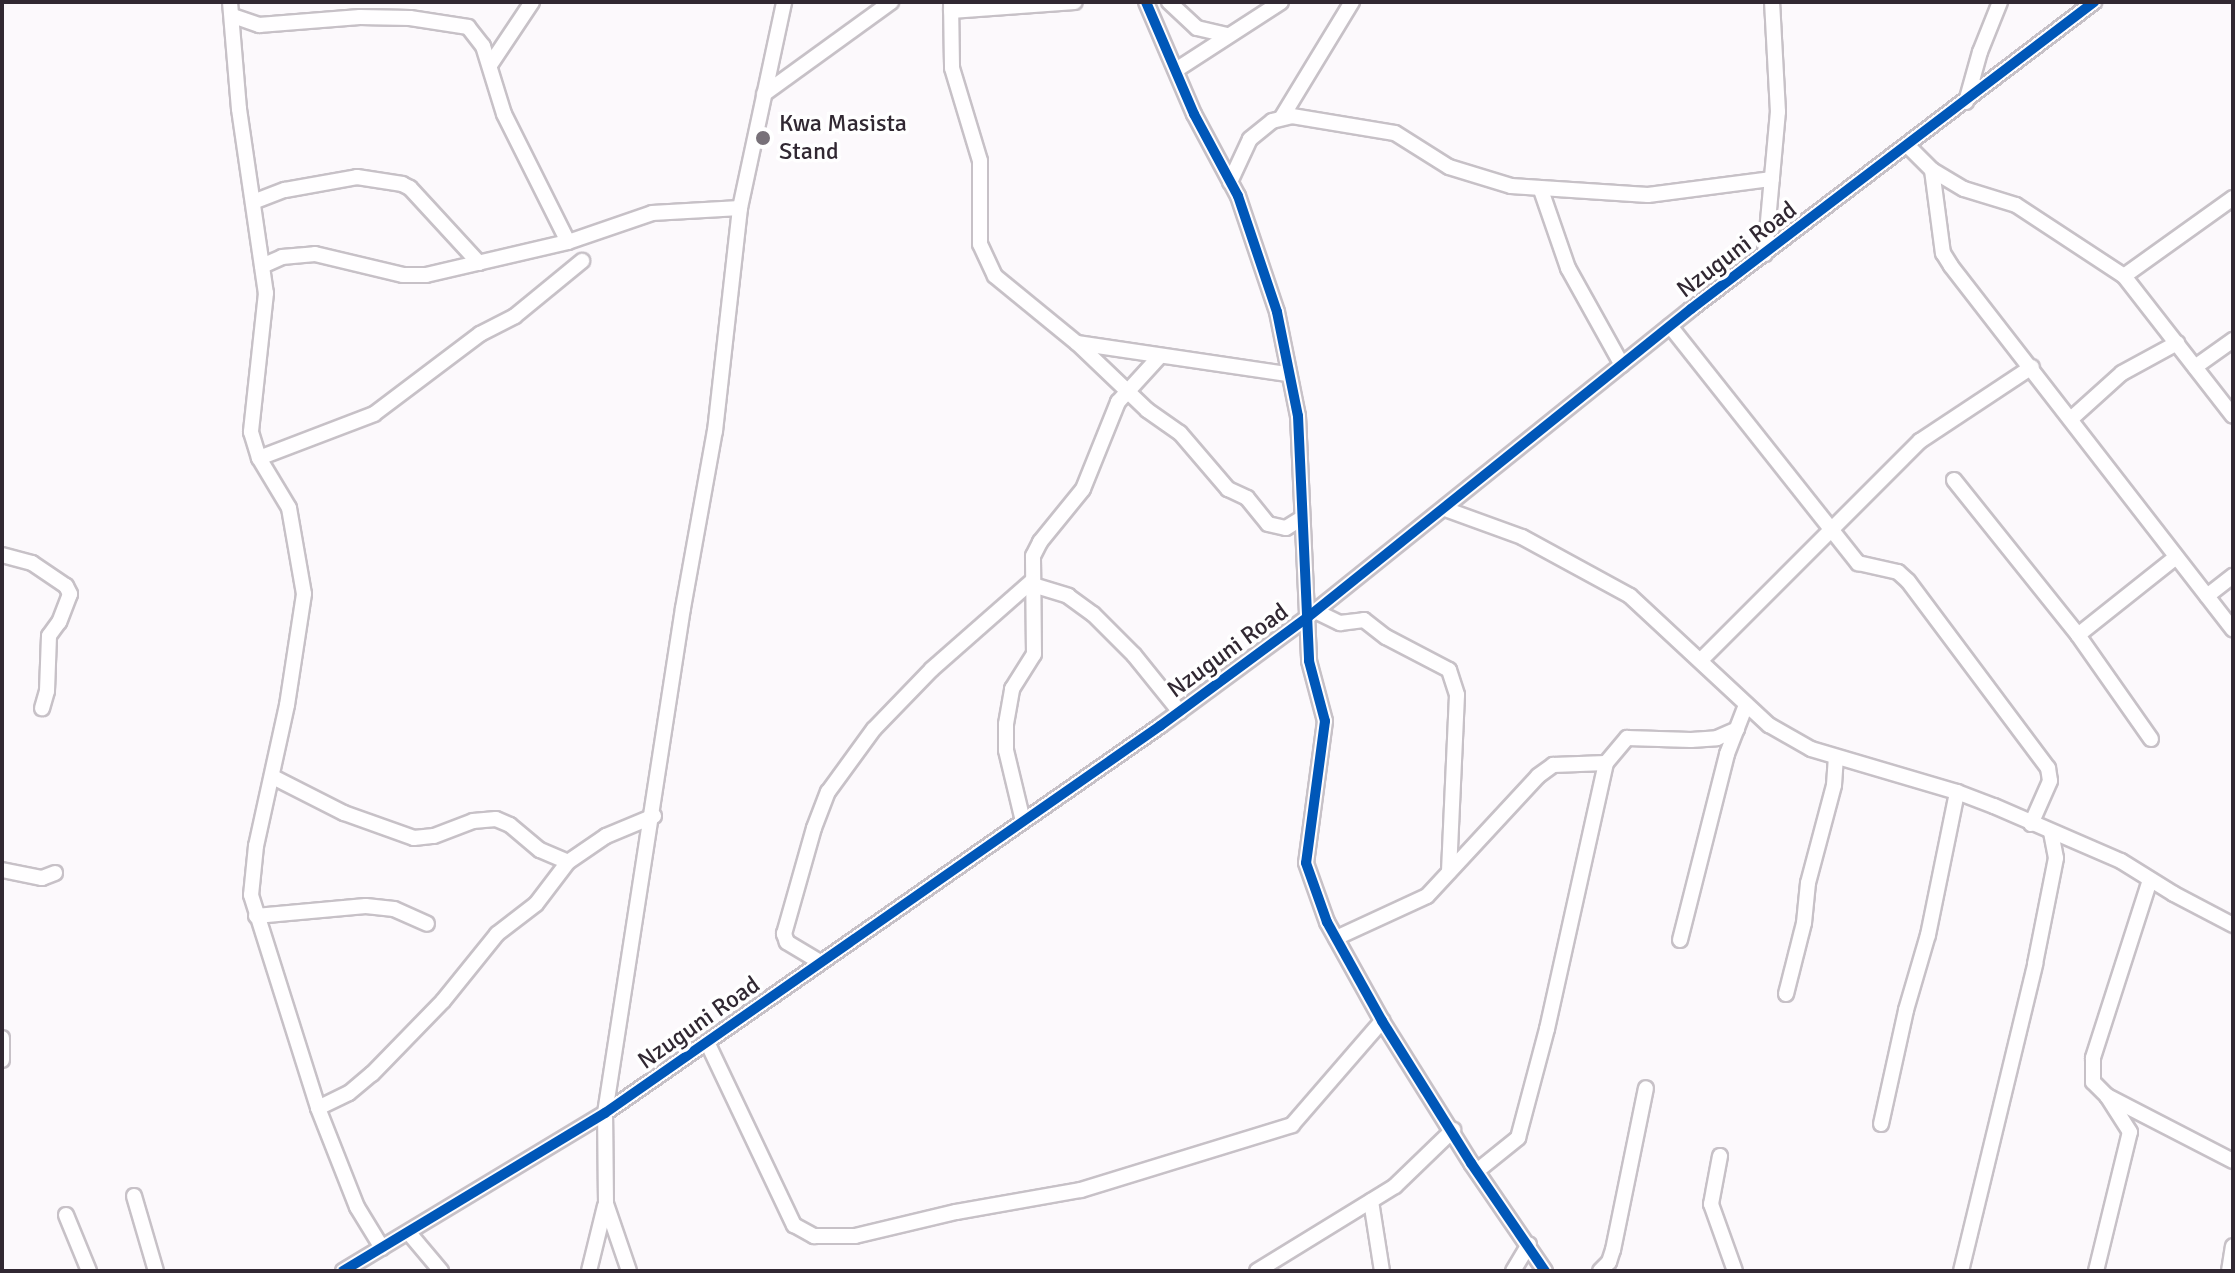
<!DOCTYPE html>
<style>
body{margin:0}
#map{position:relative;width:2235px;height:1273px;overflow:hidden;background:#fcf9fc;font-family:Signika,sans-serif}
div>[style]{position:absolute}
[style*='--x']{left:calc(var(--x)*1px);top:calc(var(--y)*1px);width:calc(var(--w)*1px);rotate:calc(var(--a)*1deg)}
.roads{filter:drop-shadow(2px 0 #c7c1c7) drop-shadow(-2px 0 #c7c1c7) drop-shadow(0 2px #c7c1c7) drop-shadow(0 -2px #c7c1c7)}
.minor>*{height:14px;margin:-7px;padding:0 7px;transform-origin:7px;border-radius:7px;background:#fffeff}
.cycleway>*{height:10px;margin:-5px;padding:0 5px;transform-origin:5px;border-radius:5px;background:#0057b8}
.dots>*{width:22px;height:22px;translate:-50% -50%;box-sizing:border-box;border:4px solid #fff;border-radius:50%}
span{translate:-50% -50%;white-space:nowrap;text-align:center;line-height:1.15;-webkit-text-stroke:7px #fff;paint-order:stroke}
.poi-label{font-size:24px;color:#312832}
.left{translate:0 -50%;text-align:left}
.street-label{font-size:24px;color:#312832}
.frame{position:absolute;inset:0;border:4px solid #312832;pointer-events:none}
</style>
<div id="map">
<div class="roads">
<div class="minor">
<div style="--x:230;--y:2;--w:107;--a:85.2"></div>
<div style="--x:239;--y:109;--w:186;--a:81.7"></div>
<div style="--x:266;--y:293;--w:140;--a:96.2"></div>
<div style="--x:251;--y:432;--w:27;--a:73"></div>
<div style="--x:259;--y:458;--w:58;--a:59"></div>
<div style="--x:289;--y:508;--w:87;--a:80.1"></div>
<div style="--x:304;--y:594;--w:112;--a:98.7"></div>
<div style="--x:287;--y:705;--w:144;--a:102.4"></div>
<div style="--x:256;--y:846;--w:49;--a:95.8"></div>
<div style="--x:251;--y:895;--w:223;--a:72.5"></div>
<div style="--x:318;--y:1108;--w:106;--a:68.5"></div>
<div style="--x:357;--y:1207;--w:48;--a:58.6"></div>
<div style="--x:951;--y:2;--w:66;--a:89.1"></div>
<div style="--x:952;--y:68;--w:97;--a:73.2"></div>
<div style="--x:980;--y:161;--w:83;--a:90"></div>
<div style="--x:980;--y:244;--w:35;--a:65"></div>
<div style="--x:995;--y:276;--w:106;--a:39.3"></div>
<div style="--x:1077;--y:343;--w:213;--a:8.4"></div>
<div style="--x:1146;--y:2;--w:122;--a:66.8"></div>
<div style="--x:1194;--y:114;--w:93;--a:61.8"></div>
<div style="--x:1238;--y:196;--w:122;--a:71.4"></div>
<div style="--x:1277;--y:312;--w:106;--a:78.6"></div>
<div style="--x:1298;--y:416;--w:245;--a:87.4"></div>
<div style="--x:1309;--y:661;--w:62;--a:75.1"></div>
<div style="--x:1325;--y:721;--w:143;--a:97.6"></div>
<div style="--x:1306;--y:863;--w:63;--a:70.4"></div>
<div style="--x:1327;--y:922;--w:113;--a:60.9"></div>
<div style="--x:1382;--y:1021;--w:168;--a:57.9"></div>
<div style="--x:1471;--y:1163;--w:131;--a:55.6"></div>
<div style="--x:1169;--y:2;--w:38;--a:43"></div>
<div style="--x:1197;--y:28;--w:32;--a:13"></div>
<div style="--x:951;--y:11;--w:124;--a:-4.2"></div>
<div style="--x:233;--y:16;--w:28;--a:19"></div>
<div style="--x:259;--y:25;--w:101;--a:-4.5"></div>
<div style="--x:360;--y:17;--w:50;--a:1.1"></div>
<div style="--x:410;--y:18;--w:59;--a:8.8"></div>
<div style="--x:468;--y:27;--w:24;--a:52"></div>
<div style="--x:483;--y:46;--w:71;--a:72.8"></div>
<div style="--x:504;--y:114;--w:143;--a:63.4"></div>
<div style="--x:490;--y:65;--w:76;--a:-56.3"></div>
<div style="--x:1176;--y:70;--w:125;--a:-32.9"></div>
<div style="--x:764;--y:94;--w:157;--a:-35.9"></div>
<div style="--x:1966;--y:102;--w:52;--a:-74.4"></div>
<div style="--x:1980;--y:52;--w:54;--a:-68.2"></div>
<div style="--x:1282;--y:117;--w:135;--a:-58.7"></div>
<div style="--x:1908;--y:146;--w:34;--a:45"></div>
<div style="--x:1932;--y:170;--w:37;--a:31"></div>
<div style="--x:1964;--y:189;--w:54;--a:17.1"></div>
<div style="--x:2016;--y:205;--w:129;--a:33.3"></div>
<div style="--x:2124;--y:276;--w:177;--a:52.1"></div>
<div style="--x:1932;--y:170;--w:84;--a:82.5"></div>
<div style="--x:1943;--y:253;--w:15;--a:58"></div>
<div style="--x:1951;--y:266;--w:460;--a:52.2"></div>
<div style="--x:1230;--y:182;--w:47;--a:-65.1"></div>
<div style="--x:1250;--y:139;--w:28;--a:-39"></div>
<div style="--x:1272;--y:121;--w:21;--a:-14"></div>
<div style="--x:1292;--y:116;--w:104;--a:9.4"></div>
<div style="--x:1395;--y:133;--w:64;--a:32.2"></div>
<div style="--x:1449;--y:167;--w:65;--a:17"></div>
<div style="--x:1511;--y:186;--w:137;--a:3.8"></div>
<div style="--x:1648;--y:195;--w:125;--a:-7.4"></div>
<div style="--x:1541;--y:190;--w:83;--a:70.9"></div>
<div style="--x:1568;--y:268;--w:111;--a:60.9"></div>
<div style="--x:253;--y:202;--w:34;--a:-21"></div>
<div style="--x:285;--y:190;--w:73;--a:-10.2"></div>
<div style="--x:357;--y:177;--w:46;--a:8.8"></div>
<div style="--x:402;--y:184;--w:9;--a:27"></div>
<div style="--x:410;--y:188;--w:102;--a:47.4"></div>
<div style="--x:1765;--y:254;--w:143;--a:-84.8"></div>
<div style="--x:1778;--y:112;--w:110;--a:-93.1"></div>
<div style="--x:262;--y:266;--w:22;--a:-24"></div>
<div style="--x:282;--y:257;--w:33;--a:-5"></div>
<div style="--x:315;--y:254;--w:90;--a:13.4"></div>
<div style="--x:403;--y:275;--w:23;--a:0"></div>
<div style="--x:426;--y:275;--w:146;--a:-13.1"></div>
<div style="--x:568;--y:242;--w:89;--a:-19"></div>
<div style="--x:652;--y:213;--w:88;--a:-3.3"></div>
<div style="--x:2124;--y:276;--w:134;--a:-35.6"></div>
<div style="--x:1670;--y:326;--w:303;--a:51.6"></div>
<div style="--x:1858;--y:563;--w:41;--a:12.7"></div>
<div style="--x:1898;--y:572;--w:13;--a:42"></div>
<div style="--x:1908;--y:581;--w:234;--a:53.2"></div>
<div style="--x:2048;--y:768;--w:13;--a:81"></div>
<div style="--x:2050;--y:781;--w:47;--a:113.8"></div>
<div style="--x:1077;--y:343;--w:97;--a:43.7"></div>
<div style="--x:1147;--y:410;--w:40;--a:34.9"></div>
<div style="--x:1180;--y:433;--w:74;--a:49.4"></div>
<div style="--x:1228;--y:489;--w:21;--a:25"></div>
<div style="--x:1247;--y:498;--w:33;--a:51"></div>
<div style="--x:1268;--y:524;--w:18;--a:13"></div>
<div style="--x:1286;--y:528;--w:19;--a:-32"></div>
<div style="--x:2195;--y:367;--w:47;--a:-35.4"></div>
<div style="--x:2072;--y:418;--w:67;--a:-42"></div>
<div style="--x:2122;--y:373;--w:63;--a:-28.6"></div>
<div style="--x:259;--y:458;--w:123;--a:-20.9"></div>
<div style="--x:374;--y:414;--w:133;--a:-37"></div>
<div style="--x:480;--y:334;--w:39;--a:-27"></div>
<div style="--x:515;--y:316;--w:87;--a:-39.4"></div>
<div style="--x:1954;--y:480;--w:198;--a:51.3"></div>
<div style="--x:2078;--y:635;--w:127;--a:54.9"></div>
<div style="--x:1445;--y:509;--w:82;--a:20"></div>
<div style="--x:1522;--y:537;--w:123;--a:28.6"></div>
<div style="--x:1630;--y:596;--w:190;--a:42.9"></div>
<div style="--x:1769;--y:725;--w:48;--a:29.7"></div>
<div style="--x:1811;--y:749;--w:152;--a:16.4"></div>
<div style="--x:1957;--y:792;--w:40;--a:21"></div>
<div style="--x:1994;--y:806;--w:138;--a:23.4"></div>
<div style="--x:2121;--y:861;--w:62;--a:31.9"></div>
<div style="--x:2174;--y:894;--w:67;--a:27.7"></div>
<div style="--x:2;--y:555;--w:31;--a:15"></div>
<div style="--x:32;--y:563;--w:41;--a:34.1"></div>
<div style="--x:66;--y:586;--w:9;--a:63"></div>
<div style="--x:70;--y:594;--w:30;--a:111"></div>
<div style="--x:59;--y:622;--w:17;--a:126"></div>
<div style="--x:49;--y:636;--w:55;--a:92.1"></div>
<div style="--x:47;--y:691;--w:18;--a:106"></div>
<div style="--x:1033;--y:585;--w:37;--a:17"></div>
<div style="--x:1068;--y:596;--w:31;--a:36"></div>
<div style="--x:1093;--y:614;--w:58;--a:45"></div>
<div style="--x:1134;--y:655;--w:73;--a:51.1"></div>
<div style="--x:2207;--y:596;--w:33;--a:-38"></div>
<div style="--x:1315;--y:611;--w:28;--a:26"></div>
<div style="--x:1340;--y:623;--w:24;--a:-7"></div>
<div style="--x:1364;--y:620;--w:28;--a:38"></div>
<div style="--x:1386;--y:637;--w:71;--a:27.6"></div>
<div style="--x:1449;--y:670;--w:26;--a:72"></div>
<div style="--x:1457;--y:695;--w:177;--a:92.6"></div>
<div style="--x:2078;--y:635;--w:125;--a:-38.5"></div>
<div style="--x:1701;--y:660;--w:310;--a:-45"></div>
<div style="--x:1920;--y:441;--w:134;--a:-33.5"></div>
<div style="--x:273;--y:777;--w:80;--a:26.9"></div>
<div style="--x:344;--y:813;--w:74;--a:19.7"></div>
<div style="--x:414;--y:838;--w:20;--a:-6"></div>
<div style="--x:434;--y:836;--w:42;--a:-21"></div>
<div style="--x:473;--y:821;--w:23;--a:-5"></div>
<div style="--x:496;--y:819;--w:15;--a:23"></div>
<div style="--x:510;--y:825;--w:39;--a:40"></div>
<div style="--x:540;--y:850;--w:30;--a:23"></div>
<div style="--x:1023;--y:821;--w:73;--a:-103.5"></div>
<div style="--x:1006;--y:750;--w:26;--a:-90"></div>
<div style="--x:1006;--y:724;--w:36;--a:-80"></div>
<div style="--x:1012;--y:689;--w:41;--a:-57.8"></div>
<div style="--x:1034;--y:654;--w:98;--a:-90.6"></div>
<div style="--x:1033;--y:556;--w:16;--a:-63"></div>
<div style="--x:1040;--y:542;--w:68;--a:-50.9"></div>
<div style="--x:1083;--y:489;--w:94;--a:-68.1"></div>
<div style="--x:1118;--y:402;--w:62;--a:-47.6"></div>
<div style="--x:2;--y:870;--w:41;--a:11.3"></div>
<div style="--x:42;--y:878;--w:14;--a:-21"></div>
<div style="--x:2150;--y:880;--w:187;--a:107.8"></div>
<div style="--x:2093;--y:1058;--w:24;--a:90"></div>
<div style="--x:2093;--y:1082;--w:20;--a:45"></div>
<div style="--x:2107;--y:1096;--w:142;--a:27.3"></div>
<div style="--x:256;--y:916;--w:110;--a:-5.2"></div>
<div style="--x:366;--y:906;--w:28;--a:6"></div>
<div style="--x:394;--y:909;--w:36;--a:24"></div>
<div style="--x:1336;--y:938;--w:100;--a:-24.8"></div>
<div style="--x:1427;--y:896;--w:163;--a:-47.2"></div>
<div style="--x:1538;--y:776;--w:19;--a:-36"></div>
<div style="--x:1553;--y:765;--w:53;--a:-2.2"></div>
<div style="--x:1606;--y:763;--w:33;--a:-50"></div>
<div style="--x:1627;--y:738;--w:64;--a:1.8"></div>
<div style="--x:1691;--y:740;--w:26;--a:-4"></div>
<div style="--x:1717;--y:738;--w:22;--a:-24"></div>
<div style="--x:1680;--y:940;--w:192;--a:-75.8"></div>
<div style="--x:1727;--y:754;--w:53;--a:-68.8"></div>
<div style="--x:820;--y:962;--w:39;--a:-149"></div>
<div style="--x:787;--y:942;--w:9;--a:-111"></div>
<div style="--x:784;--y:934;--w:110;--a:-74.2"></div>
<div style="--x:814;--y:828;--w:39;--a:-69"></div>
<div style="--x:828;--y:792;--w:78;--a:-53.9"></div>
<div style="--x:874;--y:729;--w:83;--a:-46"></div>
<div style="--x:932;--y:669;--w:133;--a:-41.3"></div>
<div style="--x:1786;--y:994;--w:73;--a:-75.8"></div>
<div style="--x:1804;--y:923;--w:40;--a:-84.3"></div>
<div style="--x:1808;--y:883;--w:101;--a:-75.1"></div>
<div style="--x:1834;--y:785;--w:26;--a:-86"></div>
<div style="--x:2;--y:1038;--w:22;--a:90"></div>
<div style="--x:707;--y:1042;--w:203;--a:64.6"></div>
<div style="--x:794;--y:1225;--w:23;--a:29"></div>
<div style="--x:814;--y:1236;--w:41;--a:0"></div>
<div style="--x:855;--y:1236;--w:104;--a:-13.4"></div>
<div style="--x:956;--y:1212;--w:127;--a:-10"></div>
<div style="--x:1081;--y:1190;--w:221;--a:-17.1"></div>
<div style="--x:1292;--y:1125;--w:138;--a:-49.1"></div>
<div style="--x:318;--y:1108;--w:34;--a:-26"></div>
<div style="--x:349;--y:1093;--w:30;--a:-40"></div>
<div style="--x:372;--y:1074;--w:102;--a:-45.8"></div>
<div style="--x:443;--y:1001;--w:86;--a:-51.1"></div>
<div style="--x:497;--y:934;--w:49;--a:-37.6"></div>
<div style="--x:536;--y:904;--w:53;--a:-52.7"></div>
<div style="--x:568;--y:862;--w:46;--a:-34.4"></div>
<div style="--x:606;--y:836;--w:52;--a:-22.6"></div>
<div style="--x:1881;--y:1124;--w:117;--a:-77.6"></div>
<div style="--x:1906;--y:1010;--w:78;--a:-73.7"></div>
<div style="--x:1928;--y:935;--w:146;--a:-78.5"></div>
<div style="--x:1720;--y:1156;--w:49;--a:100.6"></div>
<div style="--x:1711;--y:1204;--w:71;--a:70.3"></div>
<div style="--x:1477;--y:1171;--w:53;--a:-38.8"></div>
<div style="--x:1518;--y:1138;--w:113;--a:-75.1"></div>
<div style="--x:1547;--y:1029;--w:272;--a:-77.5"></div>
<div style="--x:134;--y:1196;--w:78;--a:73.7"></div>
<div style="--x:1371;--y:1201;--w:71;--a:81.1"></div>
<div style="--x:66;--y:1215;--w:61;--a:67.7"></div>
<div style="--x:409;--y:1233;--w:50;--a:49.9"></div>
<div style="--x:343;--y:1271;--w:306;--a:-31.1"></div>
<div style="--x:605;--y:1113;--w:677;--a:-34.89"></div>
<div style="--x:1160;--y:726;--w:184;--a:-36.4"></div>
<div style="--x:1308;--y:617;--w:491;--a:-38.8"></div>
<div style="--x:1691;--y:309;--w:507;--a:-37.3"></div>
<div style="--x:589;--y:1271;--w:67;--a:-76.2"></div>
<div style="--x:629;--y:1271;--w:71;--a:-108.9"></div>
<div style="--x:606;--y:1204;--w:91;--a:-90.6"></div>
<div style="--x:605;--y:1113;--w:511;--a:-81.22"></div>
<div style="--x:683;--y:608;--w:180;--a:-79.8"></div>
<div style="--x:715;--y:431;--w:224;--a:-83.6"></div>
<div style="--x:740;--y:208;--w:211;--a:-77.9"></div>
<div style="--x:1257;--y:1271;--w:162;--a:-31.6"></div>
<div style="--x:1395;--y:1186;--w:81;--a:-44"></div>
<div style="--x:1513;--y:1271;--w:31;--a:-59"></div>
<div style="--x:1600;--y:1271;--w:13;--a:-45"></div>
<div style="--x:1609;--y:1262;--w:13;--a:-72"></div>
<div style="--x:1613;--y:1250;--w:165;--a:-78.5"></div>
<div style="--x:1961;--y:1271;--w:316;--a:-76.4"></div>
<div style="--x:2035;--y:964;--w:108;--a:-78.8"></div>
<div style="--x:2056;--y:858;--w:25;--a:-101"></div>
<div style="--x:2096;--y:1271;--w:143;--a:-76.3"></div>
<div style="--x:2130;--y:1132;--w:43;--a:-122.6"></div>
<div style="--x:2229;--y:1271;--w:25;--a:-81"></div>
</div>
</div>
<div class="cycleway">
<div style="--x:1146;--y:2;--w:122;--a:66.8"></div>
<div style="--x:1194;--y:114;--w:93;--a:61.8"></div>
<div style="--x:1238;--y:196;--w:122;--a:71.4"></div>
<div style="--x:1277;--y:312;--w:106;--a:78.6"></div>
<div style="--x:1298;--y:416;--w:245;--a:87.4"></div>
<div style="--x:1309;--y:661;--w:62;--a:75.1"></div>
<div style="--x:1325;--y:721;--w:143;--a:97.6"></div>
<div style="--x:1306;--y:863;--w:63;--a:70.4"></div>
<div style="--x:1327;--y:922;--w:113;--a:60.9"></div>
<div style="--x:1382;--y:1021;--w:168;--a:57.9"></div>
<div style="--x:1471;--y:1163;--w:131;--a:55.6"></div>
<div style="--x:343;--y:1271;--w:306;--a:-31.1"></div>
<div style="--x:605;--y:1113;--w:677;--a:-34.89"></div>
<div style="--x:1160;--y:726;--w:184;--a:-36.4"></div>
<div style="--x:1308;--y:617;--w:491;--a:-38.8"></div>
<div style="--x:1691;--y:309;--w:507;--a:-37.3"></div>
</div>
<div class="dots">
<div style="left:763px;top:138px;background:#787179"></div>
</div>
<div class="poi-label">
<span class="left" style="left:779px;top:138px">Kwa Masista<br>Stand</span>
</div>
<div class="street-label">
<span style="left:1737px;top:250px;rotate:-37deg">Nzuguni Road</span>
<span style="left:1228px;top:651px;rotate:-36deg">Nzuguni Road</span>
<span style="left:699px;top:1023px;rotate:-35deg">Nzuguni Road</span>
</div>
<div class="frame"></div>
</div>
